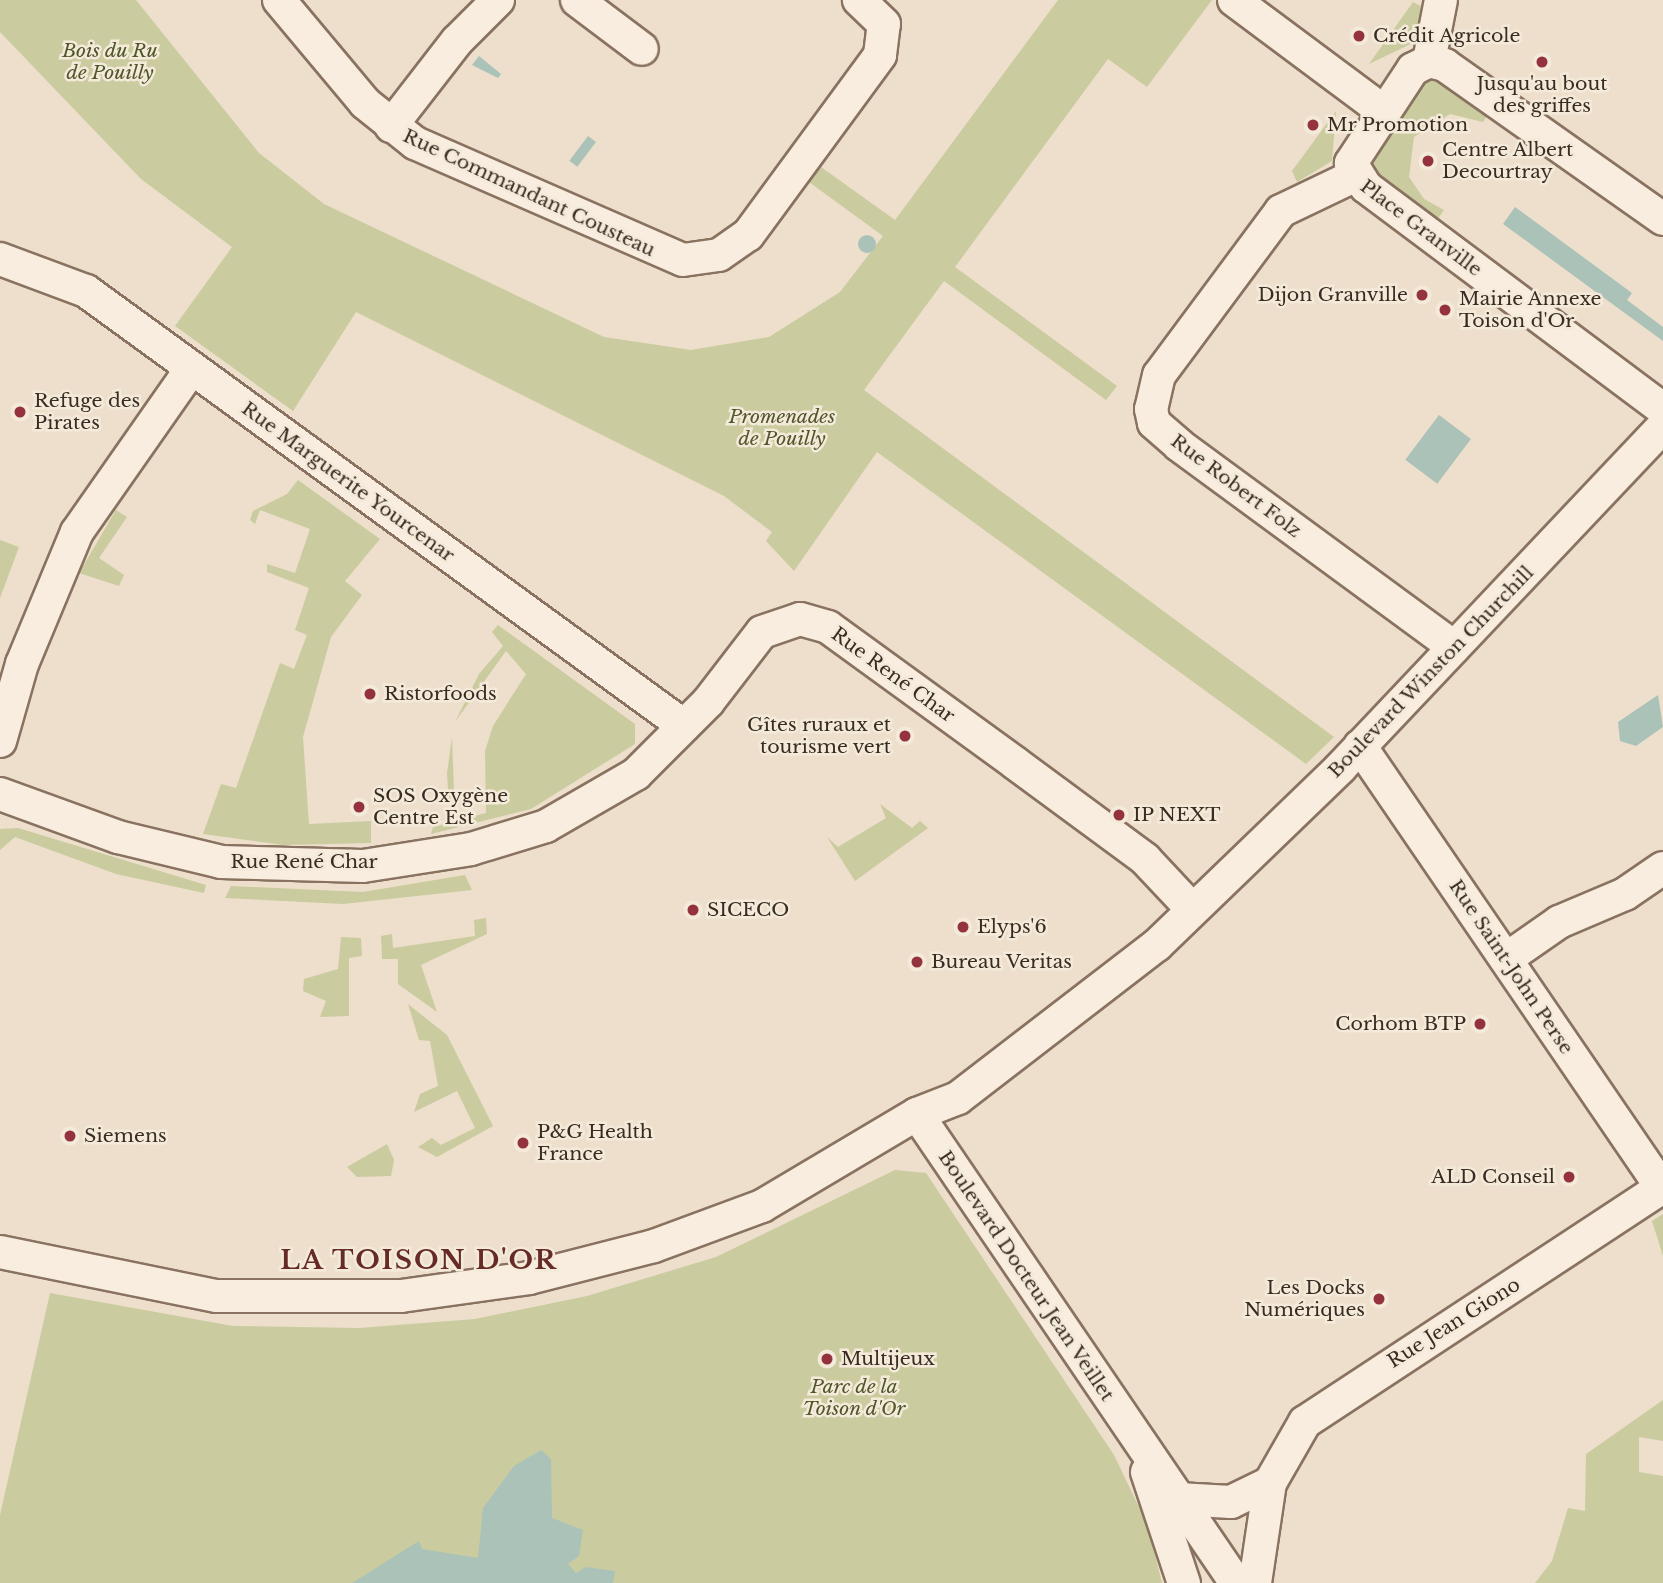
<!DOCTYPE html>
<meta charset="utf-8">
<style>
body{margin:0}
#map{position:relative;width:1663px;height:1583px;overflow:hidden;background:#eddfcb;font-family:"Libre Baskerville",serif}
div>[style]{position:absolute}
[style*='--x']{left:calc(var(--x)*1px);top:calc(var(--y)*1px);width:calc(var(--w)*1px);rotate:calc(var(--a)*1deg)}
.green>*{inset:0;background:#cacb9f}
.water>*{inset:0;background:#abc2b9;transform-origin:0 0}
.round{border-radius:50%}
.roads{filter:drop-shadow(2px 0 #897260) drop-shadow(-2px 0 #897260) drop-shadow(0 2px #897260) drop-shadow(0 -2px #897260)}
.minor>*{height:32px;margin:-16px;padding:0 16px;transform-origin:16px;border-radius:16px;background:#f8edde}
.dots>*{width:19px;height:19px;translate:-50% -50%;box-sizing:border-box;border:4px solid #f4eada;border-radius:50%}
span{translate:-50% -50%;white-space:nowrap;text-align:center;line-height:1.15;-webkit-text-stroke:5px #f4eada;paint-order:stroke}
.poi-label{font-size:19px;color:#3a2c22}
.left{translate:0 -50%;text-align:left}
.right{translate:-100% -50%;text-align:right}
.park-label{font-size:19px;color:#4f562a;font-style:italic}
.street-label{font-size:19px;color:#3a2c22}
.district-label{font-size:26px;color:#652b24;font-weight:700;letter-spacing:2px}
</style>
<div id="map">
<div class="green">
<div style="clip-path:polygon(0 0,136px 0,259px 153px,324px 204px,604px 337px,691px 350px,769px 337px,840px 292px,883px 236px,809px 182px,821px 167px,895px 220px,1058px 0,1212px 0,1147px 87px,1108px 59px,955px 267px,1117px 386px,1106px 400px,944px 281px,864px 390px,1334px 737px,1306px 764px,877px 452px,794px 571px,766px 541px,772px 532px,724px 496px,356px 312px,293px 411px,175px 326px,232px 247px,141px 179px,0 32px)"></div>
<div style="clip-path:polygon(1413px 2px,1428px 10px,1419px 40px,1369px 64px)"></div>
<div style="clip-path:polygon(1428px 73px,1493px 106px,1483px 122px,1450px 114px,1414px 137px,1409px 177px,1424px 199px,1444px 210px,1435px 223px,1371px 182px,1366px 149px)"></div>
<div style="clip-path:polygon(1336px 111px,1332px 161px,1297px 182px,1292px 171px)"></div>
<div style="clip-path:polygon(298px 480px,380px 539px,345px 581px,362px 595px,331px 637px,303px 737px,309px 824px,371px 821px,371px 843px,283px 845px,203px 834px,221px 784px,236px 788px,280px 663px,294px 669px,307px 635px,295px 630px,309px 588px,267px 572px,267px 564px,295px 573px,310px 529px,260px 510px,255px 524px,250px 520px,253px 511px,287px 494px)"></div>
<div style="clip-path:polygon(116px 510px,127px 517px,99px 558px,124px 575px,119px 586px,79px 573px)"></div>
<div style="clip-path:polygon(0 540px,19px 547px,0 598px)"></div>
<div style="clip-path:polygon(498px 625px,635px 724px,635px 744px,531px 809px,431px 834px,433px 827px,450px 823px,447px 773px,452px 737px,455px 821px,486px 813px,485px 751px,493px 726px,526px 674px,506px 651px,455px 722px,479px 674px,503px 646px,492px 632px)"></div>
<div style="clip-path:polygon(880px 804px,912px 828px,920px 821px,928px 828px,855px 881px,827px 837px,838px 847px,886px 818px)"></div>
<div style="clip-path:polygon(18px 828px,206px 885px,204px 893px,116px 874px,15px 837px,0 850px,0 829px)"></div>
<div style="clip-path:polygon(465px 875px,472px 890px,343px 904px,225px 898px,231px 886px,363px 892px)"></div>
<div style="clip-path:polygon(486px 918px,487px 934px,421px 965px,437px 1012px,398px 984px,398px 959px,382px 959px,381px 936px,392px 934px,393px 948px,475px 936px,474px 920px)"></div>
<div style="clip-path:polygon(341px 937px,361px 938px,362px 956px,349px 958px,349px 1016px,320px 1017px,326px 1001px,303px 991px,304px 979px,338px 969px)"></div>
<div style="clip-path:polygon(408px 1004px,447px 1035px,493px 1126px,437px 1157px,418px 1147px,432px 1138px,441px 1145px,475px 1128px,457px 1091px,414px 1112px,420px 1094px,438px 1086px,430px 1041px,419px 1040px)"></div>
<div style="clip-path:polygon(387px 1144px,394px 1160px,391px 1176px,357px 1177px,347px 1167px)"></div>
<div style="clip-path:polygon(895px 1170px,926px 1173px,1114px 1455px,1147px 1524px,1162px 1583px,0 1583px,0 1515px,50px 1293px,233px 1326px,359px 1328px,475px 1319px,587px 1296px,716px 1257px)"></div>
<div style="clip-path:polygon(1663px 1214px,1663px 1256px,1652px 1221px)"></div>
<div style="clip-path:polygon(1663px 1400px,1663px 1441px,1639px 1437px,1639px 1472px,1663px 1476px,1663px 1583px,1535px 1583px,1552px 1561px,1568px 1508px,1585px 1511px,1586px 1454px)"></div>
</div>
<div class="water">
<div style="clip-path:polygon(479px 56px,501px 74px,498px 78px,472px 65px)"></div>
<div style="left:588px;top:136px;width:10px;height:31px;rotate:37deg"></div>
<div style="clip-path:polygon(1515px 207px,1632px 293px,1627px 300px,1663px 327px,1663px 341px,1503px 224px)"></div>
<div class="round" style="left:858px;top:235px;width:18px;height:18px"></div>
<div style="left:1439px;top:415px;width:40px;height:56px;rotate:37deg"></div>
<div style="clip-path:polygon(1658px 695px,1663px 727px,1636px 746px,1620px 741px,1618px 722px)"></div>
<div style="clip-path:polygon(541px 1450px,551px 1459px,552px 1518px,583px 1530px,579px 1556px,568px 1564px,576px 1573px,586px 1567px,615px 1571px,613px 1583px,352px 1583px,419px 1541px,422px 1549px,478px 1558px,483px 1508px,514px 1466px)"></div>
</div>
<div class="roads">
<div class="minor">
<div style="--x:279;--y:0;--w:134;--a:50.1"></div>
<div style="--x:365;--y:103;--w:64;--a:38.7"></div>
<div style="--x:415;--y:143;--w:292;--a:23.6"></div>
<div style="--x:683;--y:260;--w:36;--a:-8"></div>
<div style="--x:719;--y:255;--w:35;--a:-35"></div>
<div style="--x:748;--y:235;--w:223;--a:-53.7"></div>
<div style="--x:880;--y:55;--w:31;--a:-83"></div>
<div style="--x:884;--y:24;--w:35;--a:-136"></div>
<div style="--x:577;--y:0;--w:81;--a:37"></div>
<div style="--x:1234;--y:0;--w:186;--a:36.7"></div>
<div style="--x:1429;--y:61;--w:62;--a:-78.9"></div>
<div style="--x:391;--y:126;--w:108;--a:-52.2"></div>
<div style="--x:457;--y:41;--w:58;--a:-45"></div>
<div style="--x:1354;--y:176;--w:81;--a:154.4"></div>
<div style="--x:1281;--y:211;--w:204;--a:126.6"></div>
<div style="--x:1159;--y:375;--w:35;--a:103"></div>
<div style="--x:1151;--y:409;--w:14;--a:78"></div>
<div style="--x:1154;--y:423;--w:33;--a:41"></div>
<div style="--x:1179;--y:445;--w:341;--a:36.3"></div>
<div style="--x:1663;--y:219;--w:267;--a:-144.8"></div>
<div style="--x:1445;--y:65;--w:16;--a:-166"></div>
<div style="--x:1429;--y:61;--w:18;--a:153"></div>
<div style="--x:1413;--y:69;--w:113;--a:123.4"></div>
<div style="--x:1351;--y:163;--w:28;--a:58"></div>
<div style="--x:1366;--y:187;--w:371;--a:36.8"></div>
<div style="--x:0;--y:259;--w:92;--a:20.4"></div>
<div style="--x:86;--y:291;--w:739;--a:36.03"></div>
<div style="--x:0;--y:741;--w:80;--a:-74.1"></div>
<div style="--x:22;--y:664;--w:143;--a:-67.4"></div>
<div style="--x:77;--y:532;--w:199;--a:-55"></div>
<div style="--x:1360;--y:746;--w:535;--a:55.66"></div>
<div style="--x:0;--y:794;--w:126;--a:20"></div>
<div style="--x:118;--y:837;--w:106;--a:13.6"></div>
<div style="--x:221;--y:862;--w:142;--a:1.6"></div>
<div style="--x:363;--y:866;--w:109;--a:-8.9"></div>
<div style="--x:471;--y:849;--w:78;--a:-17"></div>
<div style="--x:546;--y:826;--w:104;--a:-30"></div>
<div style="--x:636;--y:774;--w:102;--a:-45"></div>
<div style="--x:708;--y:702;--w:88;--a:-52.4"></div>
<div style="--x:762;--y:632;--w:40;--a:-18.9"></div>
<div style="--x:800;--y:619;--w:29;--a:16"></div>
<div style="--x:828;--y:627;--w:231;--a:36"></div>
<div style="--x:1015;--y:763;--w:162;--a:36.4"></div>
<div style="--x:1145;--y:859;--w:66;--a:46.8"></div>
<div style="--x:1506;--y:959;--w:65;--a:-34.9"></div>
<div style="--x:1559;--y:922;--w:72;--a:-23"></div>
<div style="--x:1625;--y:894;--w:46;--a:-34.4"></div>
<div style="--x:917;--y:1114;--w:567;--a:55.78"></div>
<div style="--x:0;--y:1252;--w:221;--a:11.5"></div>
<div style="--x:217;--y:1296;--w:184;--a:0"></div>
<div style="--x:401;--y:1296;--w:129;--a:-8"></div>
<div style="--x:529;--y:1278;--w:129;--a:-14.4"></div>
<div style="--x:654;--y:1246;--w:115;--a:-20.3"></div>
<div style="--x:762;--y:1206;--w:180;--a:-30.7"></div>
<div style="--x:917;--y:1114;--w:44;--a:-21.3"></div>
<div style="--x:958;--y:1098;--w:251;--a:-37.6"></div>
<div style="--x:1157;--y:945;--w:255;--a:-44"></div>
<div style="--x:1340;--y:768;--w:470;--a:-46.6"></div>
<div style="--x:1147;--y:1472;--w:117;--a:71.6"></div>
<div style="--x:1178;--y:1499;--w:53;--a:3.2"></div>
<div style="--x:1231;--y:1502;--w:43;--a:-26"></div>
<div style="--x:1255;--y:1583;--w:101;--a:-81.5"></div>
<div style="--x:1270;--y:1483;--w:70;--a:-60.2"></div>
<div style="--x:1305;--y:1422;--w:428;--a:-33.3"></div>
</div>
</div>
<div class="dots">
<div style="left:1359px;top:36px;background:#94333d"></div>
<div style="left:1542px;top:62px;background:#94333d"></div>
<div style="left:1313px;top:125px;background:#94333d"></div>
<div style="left:1428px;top:161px;background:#94333d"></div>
<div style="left:1422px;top:295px;background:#94333d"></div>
<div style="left:1445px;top:310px;background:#94333d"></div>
<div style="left:20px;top:412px;background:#94333d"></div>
<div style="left:370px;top:694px;background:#94333d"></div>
<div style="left:905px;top:736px;background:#94333d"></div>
<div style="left:359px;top:807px;background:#94333d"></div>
<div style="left:1119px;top:815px;background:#94333d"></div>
<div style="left:693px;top:910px;background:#94333d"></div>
<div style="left:963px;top:927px;background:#94333d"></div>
<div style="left:917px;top:962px;background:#94333d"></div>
<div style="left:1480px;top:1024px;background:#94333d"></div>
<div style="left:70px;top:1136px;background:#94333d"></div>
<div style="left:523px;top:1143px;background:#94333d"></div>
<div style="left:1569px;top:1177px;background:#94333d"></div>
<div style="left:1379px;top:1299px;background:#94333d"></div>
<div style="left:827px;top:1359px;background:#94333d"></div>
</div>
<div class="poi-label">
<span class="left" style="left:1373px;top:36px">Crédit Agricole</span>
<span style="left:1542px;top:95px">Jusqu'au bout<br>des griffes</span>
<span class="left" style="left:1327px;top:125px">Mr Promotion</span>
<span class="left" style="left:1442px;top:161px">Centre Albert<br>Decourtray</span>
<span class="right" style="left:1408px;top:295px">Dijon Granville</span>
<span class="left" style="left:1459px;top:310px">Mairie Annexe<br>Toison d'Or</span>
<span class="left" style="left:34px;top:412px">Refuge des<br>Pirates</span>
<span class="left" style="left:384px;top:694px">Ristorfoods</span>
<span class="right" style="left:891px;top:736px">Gîtes ruraux et<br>tourisme vert</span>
<span class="left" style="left:373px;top:807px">SOS Oxygène<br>Centre Est</span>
<span class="left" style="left:1133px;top:815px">IP NEXT</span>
<span class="left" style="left:707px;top:910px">SICECO</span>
<span class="left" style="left:977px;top:927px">Elyps'6</span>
<span class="left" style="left:931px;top:962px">Bureau Veritas</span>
<span class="right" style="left:1466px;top:1024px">Corhom BTP</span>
<span class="left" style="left:537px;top:1143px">P&amp;G Health<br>France</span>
<span class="left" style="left:84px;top:1136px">Siemens</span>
<span class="right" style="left:1555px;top:1177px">ALD Conseil</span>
<span class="right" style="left:1365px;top:1299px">Les Docks<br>Numériques</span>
<span class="left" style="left:841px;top:1359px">Multijeux</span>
</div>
<div class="park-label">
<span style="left:110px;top:62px">Bois du Ru<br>de Pouilly</span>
<span style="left:782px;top:428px">Promenades<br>de Pouilly</span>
<span style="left:854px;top:1398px">Parc de la<br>Toison d'Or</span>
</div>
<div class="street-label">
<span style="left:529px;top:193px;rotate:25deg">Rue Commandant Cousteau</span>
<span style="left:1421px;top:228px;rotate:37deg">Place Granville</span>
<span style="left:348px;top:482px;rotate:36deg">Rue Marguerite Yourcenar</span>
<span style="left:1236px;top:486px;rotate:37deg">Rue Robert Folz</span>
<span style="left:1431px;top:672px;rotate:-46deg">Boulevard Winston Churchill</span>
<span style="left:893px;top:675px;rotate:36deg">Rue René Char</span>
<span style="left:304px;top:862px">Rue René Char</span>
<span style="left:1511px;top:967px;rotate:56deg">Rue Saint-John Perse</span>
<span style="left:1026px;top:1276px;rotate:56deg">Boulevard Docteur Jean Veillet</span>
<span style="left:1454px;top:1323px;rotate:-32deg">Rue Jean Giono</span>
</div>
<div class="district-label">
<span style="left:419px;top:1261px">LA TOISON D'OR</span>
</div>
</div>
